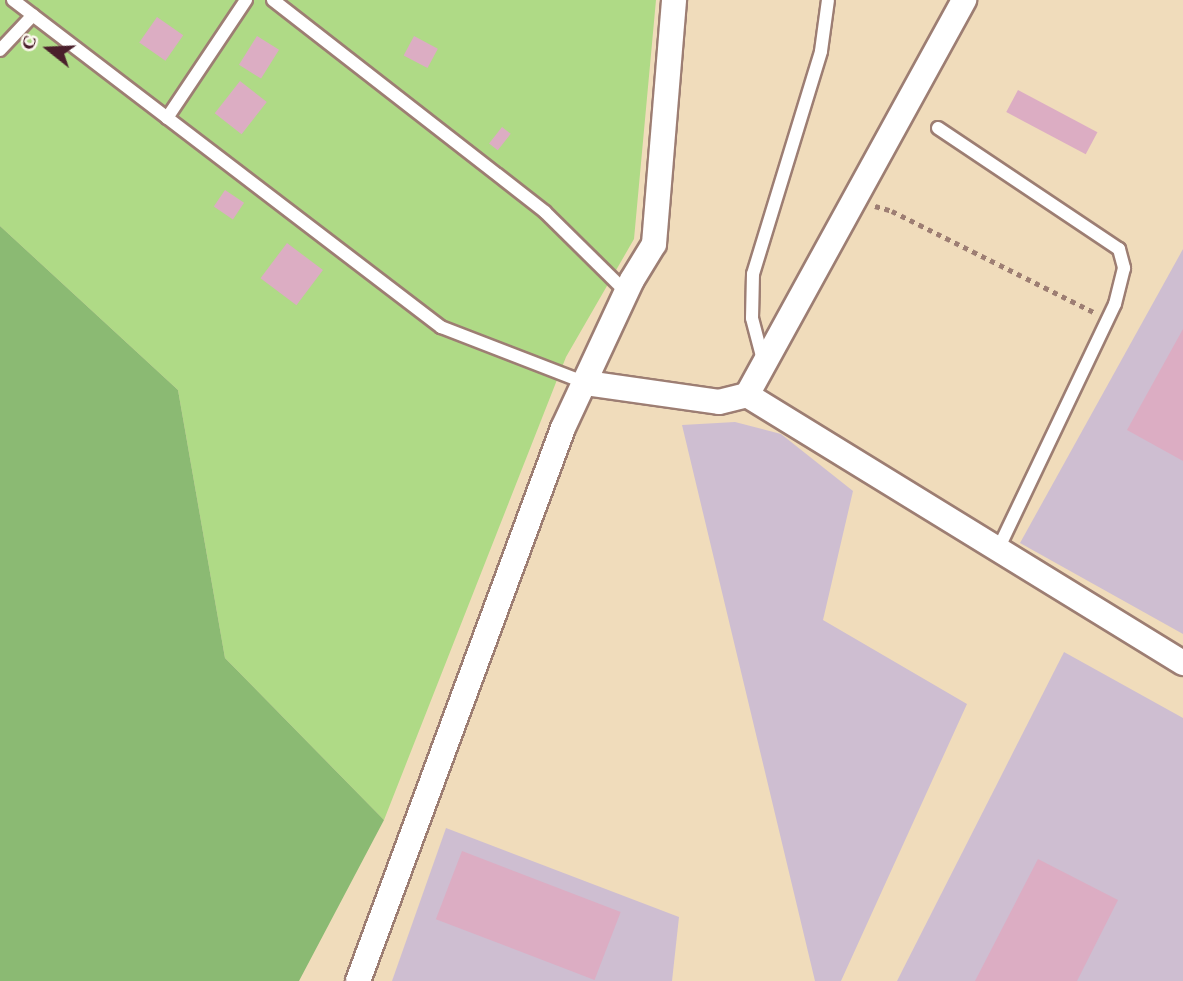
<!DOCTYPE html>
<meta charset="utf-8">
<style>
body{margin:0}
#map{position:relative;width:1183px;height:981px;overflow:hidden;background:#f0dcbb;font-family:"EB Garamond",serif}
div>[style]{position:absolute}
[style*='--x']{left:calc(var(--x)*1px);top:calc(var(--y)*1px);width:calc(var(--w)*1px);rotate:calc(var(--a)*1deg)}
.industrial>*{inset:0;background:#cebed1}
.green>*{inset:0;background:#afda86}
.forest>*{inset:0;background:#8bba73}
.building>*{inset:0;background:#dcadc3;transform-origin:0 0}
.path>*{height:4.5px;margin-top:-2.25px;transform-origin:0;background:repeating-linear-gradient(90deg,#9d7e73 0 5px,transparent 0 10px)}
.roads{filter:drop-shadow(2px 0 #9d7e73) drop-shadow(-2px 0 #9d7e73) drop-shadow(0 2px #9d7e73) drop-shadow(0 -2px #9d7e73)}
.service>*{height:12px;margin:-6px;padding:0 6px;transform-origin:6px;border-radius:6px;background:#fff}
.minor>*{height:24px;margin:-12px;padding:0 12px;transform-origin:12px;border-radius:12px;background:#fff}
span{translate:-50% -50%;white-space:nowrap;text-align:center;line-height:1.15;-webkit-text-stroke:5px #fbf7ec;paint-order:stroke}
.north{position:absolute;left:14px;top:14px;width:70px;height:70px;-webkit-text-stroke:5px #fbf7ec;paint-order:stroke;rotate:288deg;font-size:19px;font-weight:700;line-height:28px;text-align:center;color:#4a1f2b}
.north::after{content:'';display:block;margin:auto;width:24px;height:32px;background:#4a1f2b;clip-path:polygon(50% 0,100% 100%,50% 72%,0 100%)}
</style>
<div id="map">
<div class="industrial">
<div style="clip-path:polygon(1183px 249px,1183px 634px,1020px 543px)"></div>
<div style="clip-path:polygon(735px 422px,781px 434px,853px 491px,823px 620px,967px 704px,841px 981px,815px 981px,682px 425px)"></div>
<div style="clip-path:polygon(1064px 652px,1183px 718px,1183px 981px,897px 981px)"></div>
<div style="clip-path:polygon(446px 828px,679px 917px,672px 981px,392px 981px)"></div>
</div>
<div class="green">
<div style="clip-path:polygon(0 0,656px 0,634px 239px,566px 357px,384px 820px,225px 658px,178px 390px,0 226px)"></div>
</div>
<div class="forest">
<div style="clip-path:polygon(0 226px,178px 390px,225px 658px,384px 820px,299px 981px,0 981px)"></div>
</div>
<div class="building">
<div style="left:157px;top:17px;width:32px;height:31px;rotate:35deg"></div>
<div style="left:257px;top:36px;width:26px;height:34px;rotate:32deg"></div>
<div style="left:414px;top:36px;width:27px;height:22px;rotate:28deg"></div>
<div style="left:240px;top:81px;width:34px;height:41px;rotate:38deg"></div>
<div style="left:1018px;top:90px;width:90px;height:25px;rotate:28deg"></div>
<div style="left:502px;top:127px;width:11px;height:21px;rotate:38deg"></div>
<div style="left:225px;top:190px;width:23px;height:20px;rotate:34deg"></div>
<div style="left:287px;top:243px;width:45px;height:44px;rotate:37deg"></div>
<div style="clip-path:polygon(1183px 329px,1183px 461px,1127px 430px)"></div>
<div style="left:462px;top:851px;width:170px;height:73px;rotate:21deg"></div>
<div style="clip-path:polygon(1038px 859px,1118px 900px,1077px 981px,975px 981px)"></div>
</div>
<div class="path">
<div style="--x:875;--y:206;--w:18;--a:16"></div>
<div style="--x:892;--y:211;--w:226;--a:26.6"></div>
</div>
<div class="roads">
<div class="service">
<div style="--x:13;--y:0;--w:539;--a:37.38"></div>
<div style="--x:441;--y:327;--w:155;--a:21.1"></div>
<div style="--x:273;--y:0;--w:345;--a:37.9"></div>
<div style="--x:545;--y:212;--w:114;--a:44.6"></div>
<div style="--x:0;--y:50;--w:48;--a:-46.7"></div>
<div style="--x:167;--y:118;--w:142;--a:-56.2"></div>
<div style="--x:938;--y:128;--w:218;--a:33.8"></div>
<div style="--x:1119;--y:249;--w:20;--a:75"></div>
<div style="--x:1124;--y:268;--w:37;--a:104"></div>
<div style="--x:1115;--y:304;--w:274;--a:115.5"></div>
<div style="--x:763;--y:360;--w:43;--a:-104.7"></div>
<div style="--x:752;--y:318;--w:44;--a:-88.7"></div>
<div style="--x:753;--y:274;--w:233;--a:-73"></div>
<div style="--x:821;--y:51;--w:51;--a:-82.2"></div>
</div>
<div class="minor">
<div style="--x:586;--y:383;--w:134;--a:8.1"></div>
<div style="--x:719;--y:402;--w:29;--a:-14"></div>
<div style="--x:747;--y:395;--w:512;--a:31.58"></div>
<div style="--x:747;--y:395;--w:451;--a:-61.2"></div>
<div style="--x:358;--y:981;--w:590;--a:-69.66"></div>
<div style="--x:563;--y:428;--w:163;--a:-65"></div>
<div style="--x:632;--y:280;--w:42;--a:-58.6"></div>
<div style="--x:654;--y:244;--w:245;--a:-85.3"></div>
</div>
</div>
<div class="north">С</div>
</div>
